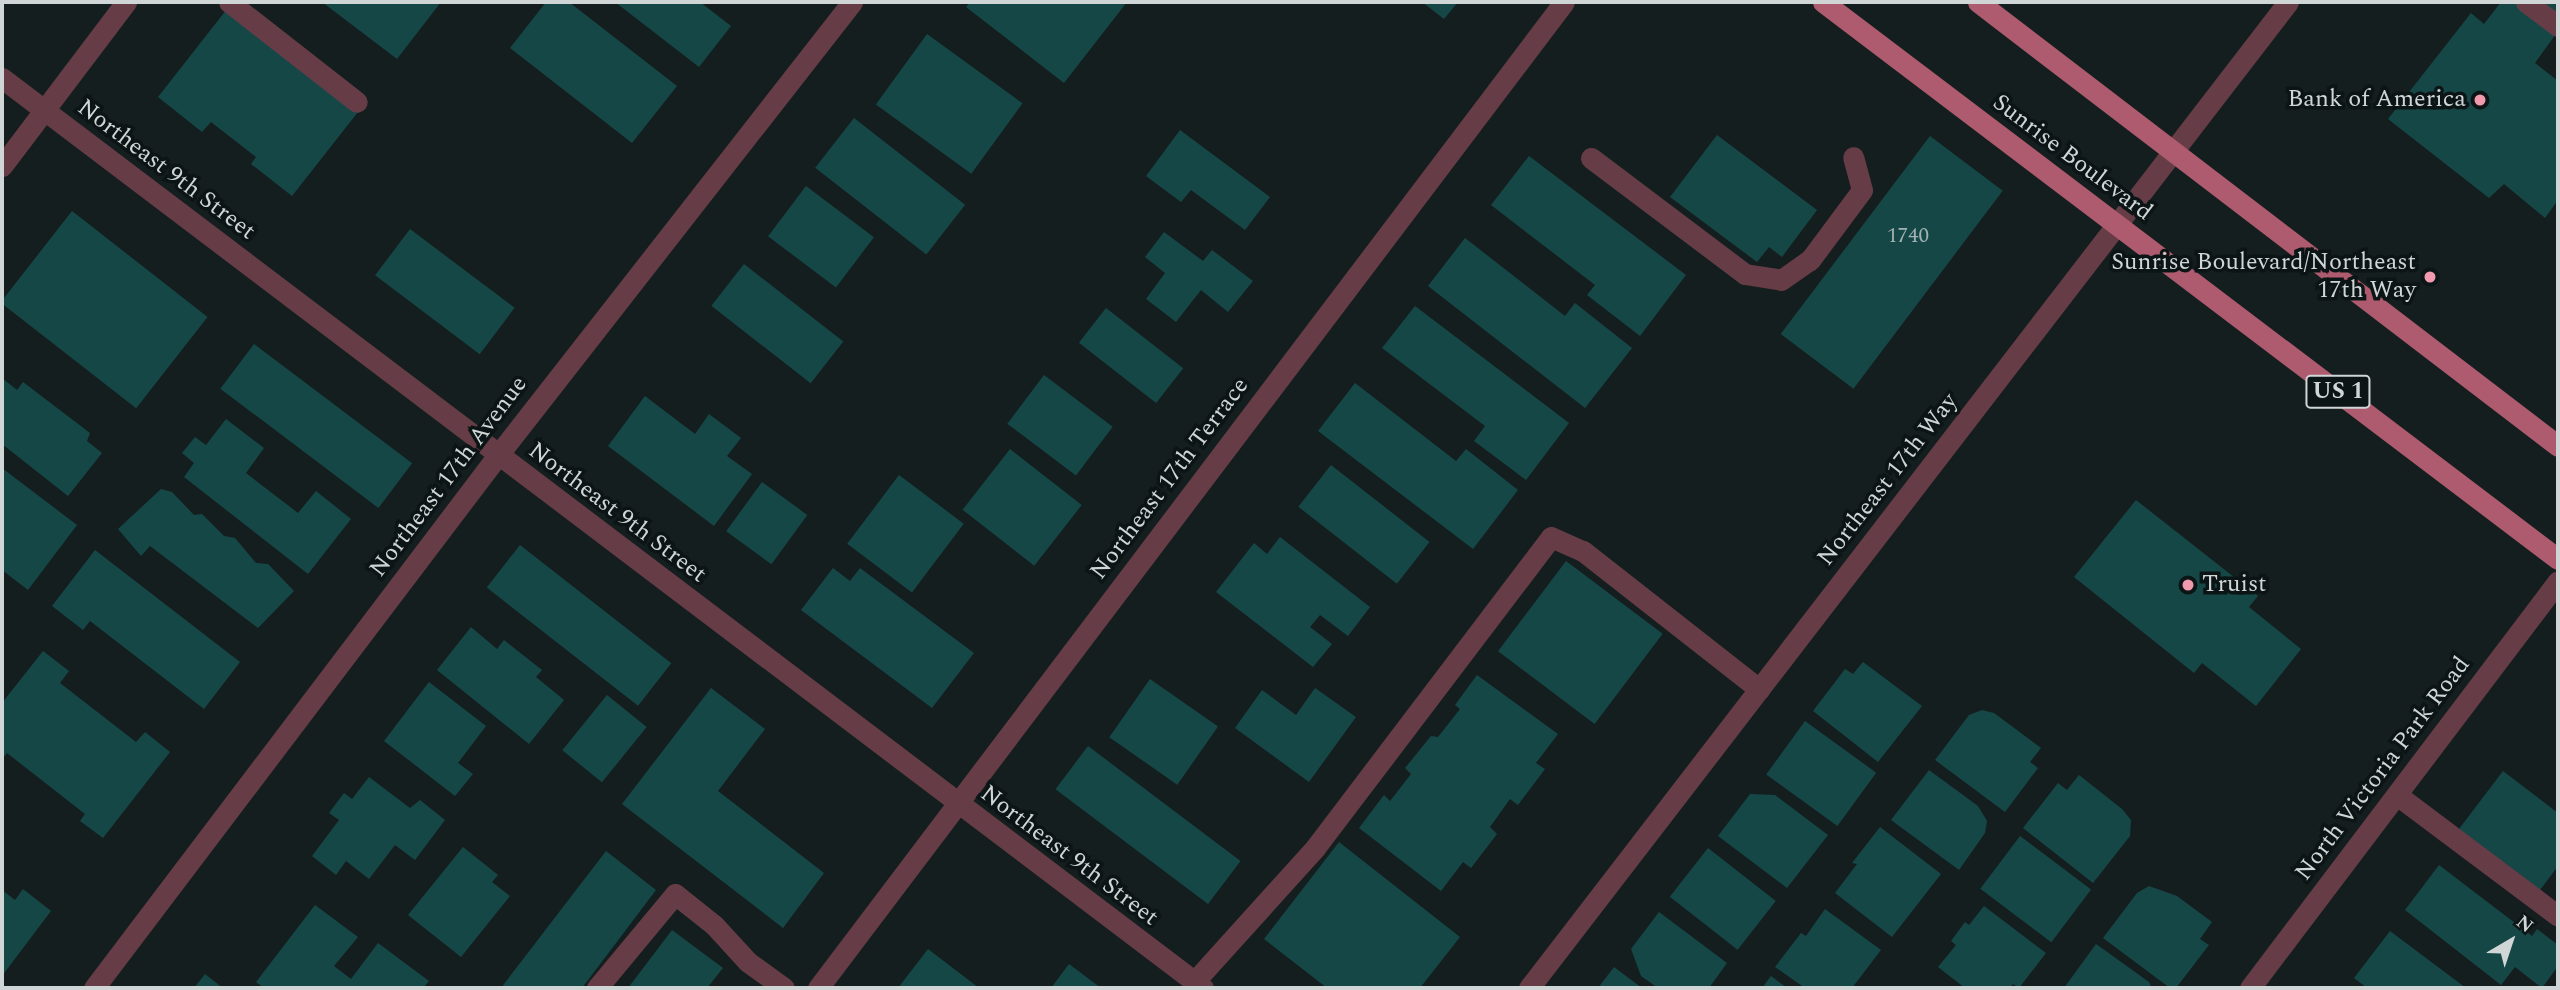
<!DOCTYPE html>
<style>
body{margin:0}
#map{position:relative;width:2560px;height:990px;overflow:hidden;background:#151e1e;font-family:Spectral,serif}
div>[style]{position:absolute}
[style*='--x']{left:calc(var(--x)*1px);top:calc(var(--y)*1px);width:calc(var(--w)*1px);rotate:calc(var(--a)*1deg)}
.building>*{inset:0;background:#164747;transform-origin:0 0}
.service>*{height:21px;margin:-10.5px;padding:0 10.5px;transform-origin:10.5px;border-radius:10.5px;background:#663d46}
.minor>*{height:21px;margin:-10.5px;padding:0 10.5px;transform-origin:10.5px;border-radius:10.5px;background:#663d46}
.tertiary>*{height:21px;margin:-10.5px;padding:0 10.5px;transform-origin:10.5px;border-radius:10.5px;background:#663d46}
.primary>*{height:21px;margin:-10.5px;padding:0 10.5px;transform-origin:10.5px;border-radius:10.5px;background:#af5b6f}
.dots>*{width:19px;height:19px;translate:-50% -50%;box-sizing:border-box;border:4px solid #0c1515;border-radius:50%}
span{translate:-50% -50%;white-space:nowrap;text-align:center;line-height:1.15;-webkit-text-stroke:7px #0c1515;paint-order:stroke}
.number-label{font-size:21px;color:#a2b2b2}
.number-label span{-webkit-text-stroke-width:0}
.shield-label span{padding:2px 5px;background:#0c1515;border:2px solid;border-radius:5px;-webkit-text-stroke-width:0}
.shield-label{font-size:23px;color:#d0d6d6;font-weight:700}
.poi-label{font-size:24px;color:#d0d6d6}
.right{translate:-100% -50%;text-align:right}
.left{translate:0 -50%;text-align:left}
.street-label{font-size:24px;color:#d0d6d6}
.frame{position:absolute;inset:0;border:4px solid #d0d6d6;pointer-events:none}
.north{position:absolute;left:2476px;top:906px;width:70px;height:70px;-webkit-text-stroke:5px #0c1515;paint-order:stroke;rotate:39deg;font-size:19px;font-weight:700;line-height:28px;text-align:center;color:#d0d6d6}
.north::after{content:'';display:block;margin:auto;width:24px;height:32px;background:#d0d6d6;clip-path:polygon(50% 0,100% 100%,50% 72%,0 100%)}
</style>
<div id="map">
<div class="building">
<div style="clip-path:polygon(322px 2px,441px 2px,397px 59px)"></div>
<div style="clip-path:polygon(546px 2px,569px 2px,677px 86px,632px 143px,510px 48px)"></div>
<div style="clip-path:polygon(615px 2px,700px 2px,731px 26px,699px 67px)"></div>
<div style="clip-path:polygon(970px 2px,1127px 2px,1064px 83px,966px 7px)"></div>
<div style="clip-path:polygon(1422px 2px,1458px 2px,1444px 19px)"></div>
<div style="clip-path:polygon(2501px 2px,2558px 2px,2558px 31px,2535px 63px,2558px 81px,2558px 200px,2545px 218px,2504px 184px,2489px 198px,2388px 119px,2471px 13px,2484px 24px)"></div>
<div style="clip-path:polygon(227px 9px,358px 112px,292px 196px,251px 164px,256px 157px,211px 122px,202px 132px,158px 97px)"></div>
<div style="left:927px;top:34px;width:118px;height:87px;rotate:36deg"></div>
<div style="left:854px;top:118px;width:141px;height:63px;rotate:38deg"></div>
<div style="clip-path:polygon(1180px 130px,1270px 197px,1245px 230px,1191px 190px,1181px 202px,1146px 176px)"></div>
<div style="clip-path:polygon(1717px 135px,1817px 210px,1782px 257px,1769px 247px,1757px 262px,1670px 197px)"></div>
<div style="left:1930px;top:136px;width:91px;height:248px;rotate:37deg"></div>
<div style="clip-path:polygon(1529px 156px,1686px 275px,1640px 336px,1587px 295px,1595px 285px,1491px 205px)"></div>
<div style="left:806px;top:186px;width:85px;height:63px;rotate:37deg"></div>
<div style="left:72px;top:211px;width:172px;height:116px;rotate:38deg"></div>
<div style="left:410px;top:229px;width:131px;height:58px;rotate:37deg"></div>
<div style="clip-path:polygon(1164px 232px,1203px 261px,1212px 250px,1253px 281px,1228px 312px,1201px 290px,1176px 322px,1146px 299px,1165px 273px,1145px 257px)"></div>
<div style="clip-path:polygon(1465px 238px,1565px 316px,1575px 303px,1632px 348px,1585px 408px,1428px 286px)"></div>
<div style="left:744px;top:264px;width:126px;height:53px;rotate:38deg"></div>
<div style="clip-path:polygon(1415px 306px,1569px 423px,1526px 480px,1474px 441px,1485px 426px,1382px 348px)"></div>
<div style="left:1106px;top:308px;width:98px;height:44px;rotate:38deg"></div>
<div style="left:254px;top:344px;width:198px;height:56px;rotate:37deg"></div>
<div style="left:1044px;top:375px;width:86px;height:61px;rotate:37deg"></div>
<div style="clip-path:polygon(2px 378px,17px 390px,23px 382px,90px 433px,87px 441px,102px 453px,68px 496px,2px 444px)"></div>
<div style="clip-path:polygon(1355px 383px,1456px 461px,1466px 449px,1518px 490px,1473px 549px,1318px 431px)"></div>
<div style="clip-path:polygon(645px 396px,695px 434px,709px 414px,741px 438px,727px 456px,752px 474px,714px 526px,608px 446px)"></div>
<div style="clip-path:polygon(226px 419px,264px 448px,246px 473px,298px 513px,316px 491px,351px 519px,308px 574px,184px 477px,194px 463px,182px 453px,195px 437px,206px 445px)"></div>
<div style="left:1010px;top:449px;width:91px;height:77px;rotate:38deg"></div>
<div style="left:1331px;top:465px;width:125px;height:53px;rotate:38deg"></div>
<div style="clip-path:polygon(2px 468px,77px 525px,28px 590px,2px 570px)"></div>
<div style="left:899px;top:475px;width:81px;height:86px;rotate:37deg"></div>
<div style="left:762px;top:482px;width:56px;height:61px;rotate:36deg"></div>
<div style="clip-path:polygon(161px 489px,172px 492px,194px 515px,202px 514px,224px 536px,235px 538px,256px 563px,268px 564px,294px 591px,258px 628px,150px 546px,141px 556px,118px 529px)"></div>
<div style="clip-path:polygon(2136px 500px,2258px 596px,2249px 607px,2301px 649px,2256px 706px,2202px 663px,2194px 673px,2074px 577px)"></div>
<div style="clip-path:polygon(1280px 537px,1370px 607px,1348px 636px,1320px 615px,1310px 627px,1332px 644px,1313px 667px,1216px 592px,1254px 543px,1267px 554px)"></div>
<div style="left:520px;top:545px;width:192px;height:54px;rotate:38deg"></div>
<div style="clip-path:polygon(95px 550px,240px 662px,204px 709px,90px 621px,83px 630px,52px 606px)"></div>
<div style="left:1566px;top:561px;width:121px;height:113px;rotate:37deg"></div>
<div style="clip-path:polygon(833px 568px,850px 581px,860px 568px,974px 653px,932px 708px,801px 610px)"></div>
<div style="clip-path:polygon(471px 627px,497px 649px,504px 640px,542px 670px,536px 677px,564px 700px,529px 744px,437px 670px)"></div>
<div style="clip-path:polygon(43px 651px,69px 671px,60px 683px,136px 742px,145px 732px,170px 752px,103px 838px,80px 821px,85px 814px,7px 753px,2px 759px,2px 703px)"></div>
<div style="clip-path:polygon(1863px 662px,1922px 706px,1878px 762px,1813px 711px,1845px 669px,1853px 674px)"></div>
<div style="clip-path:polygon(1477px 675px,1558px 734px,1536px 763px,1545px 769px,1518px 805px,1510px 799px,1490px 827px,1497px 834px,1471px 868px,1463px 862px,1441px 891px,1359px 828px,1384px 795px,1390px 801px,1411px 774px,1405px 768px,1431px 736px,1438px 737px,1460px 709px,1455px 705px)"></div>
<div style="left:1150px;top:679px;width:83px;height:71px;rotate:35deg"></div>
<div style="clip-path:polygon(429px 682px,486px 726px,458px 763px,473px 774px,455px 796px,384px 741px)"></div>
<div style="clip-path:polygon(711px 688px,765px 729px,718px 791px,824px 873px,783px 928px,622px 804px)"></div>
<div style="clip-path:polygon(1315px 688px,1356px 717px,1309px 782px,1235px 728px,1262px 690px,1296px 715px)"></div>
<div style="left:607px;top:695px;width:51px;height:71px;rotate:39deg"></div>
<div style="clip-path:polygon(1982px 710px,1994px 713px,2041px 748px,2030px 762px,2038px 768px,2005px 812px,1935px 760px,1969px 715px)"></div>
<div style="left:1805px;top:721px;width:88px;height:66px;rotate:36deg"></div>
<div style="left:1088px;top:746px;width:191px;height:54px;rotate:37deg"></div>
<div style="clip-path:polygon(1929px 770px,1978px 806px,1987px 821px,1985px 833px,1959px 870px,1891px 820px)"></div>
<div style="clip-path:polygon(2503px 771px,2558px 813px,2558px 866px,2540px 890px,2459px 829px)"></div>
<div style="clip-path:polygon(2079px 775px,2122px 809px,2131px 820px,2130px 836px,2093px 883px,2023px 828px,2058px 783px,2067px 790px)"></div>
<div style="clip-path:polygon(369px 777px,410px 808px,420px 800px,445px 820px,415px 860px,395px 845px,369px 879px,346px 861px,336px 875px,312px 856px,339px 820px,329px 813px,344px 793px,352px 799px)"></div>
<div style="clip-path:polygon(1750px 794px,1775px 795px,1828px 835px,1787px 888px,1718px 836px)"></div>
<div style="clip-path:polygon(1880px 827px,1941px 874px,1892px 937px,1835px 893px,1857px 864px,1852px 863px)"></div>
<div style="left:2020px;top:836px;width:89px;height:66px;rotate:37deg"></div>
<div style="clip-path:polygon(1339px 842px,1460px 937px,1420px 988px,1327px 988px,1264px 939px)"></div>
<div style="clip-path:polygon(463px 847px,498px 875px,492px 882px,510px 896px,461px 957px,408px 915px)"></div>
<div style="left:1708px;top:848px;width:86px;height:62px;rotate:38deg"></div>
<div style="clip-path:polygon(606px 851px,656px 890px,582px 988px,501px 988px)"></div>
<div style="clip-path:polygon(2439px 865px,2532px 936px,2537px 929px,2558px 945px,2558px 966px,2542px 988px,2515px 967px,2501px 985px,2405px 910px)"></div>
<div style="clip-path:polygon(2149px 886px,2177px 896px,2212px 922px,2200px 939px,2209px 945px,2176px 988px,2170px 988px,2103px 938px,2137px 893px)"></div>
<div style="clip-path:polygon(23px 889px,51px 911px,2px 976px,2px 890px,15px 900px)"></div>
<div style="clip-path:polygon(315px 905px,358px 937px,334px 966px,351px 979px,378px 943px,429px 981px,423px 988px,264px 988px,256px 982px)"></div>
<div style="clip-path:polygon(1984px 906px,2046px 953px,2019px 988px,2013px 984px,2010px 988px,1965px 988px,1938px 967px,1956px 945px,1951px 941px,1965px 922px,1969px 925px)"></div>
<div style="clip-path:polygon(1825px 909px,1881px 950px,1852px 988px,1805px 988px,1775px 967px,1801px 933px,1806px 936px)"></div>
<div style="clip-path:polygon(1659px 912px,1727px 963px,1709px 988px,1658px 988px,1641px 976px,1631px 949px)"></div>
<div style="clip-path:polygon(672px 930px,723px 968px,707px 988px,628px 988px)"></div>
<div style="clip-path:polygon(2390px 931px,2466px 988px,2367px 988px,2354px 978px)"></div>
<div style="clip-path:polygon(2096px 944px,2149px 982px,2152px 988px,2064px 988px)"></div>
<div style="clip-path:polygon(928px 949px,979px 988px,898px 988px)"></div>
<div style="clip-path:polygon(1069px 964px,1101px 988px,1051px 988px)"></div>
<div style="clip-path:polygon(1614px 967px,1642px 988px,1598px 988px)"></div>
<div style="clip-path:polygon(205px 974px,223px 988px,194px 988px)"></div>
<div style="clip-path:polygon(1771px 976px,1787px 988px,1762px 988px)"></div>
</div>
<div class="service">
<div style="--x:229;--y:2;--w:162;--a:38"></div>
<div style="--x:2526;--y:2;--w:40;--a:37"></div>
<div style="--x:1591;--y:158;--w:193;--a:37"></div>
<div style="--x:1745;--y:274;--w:36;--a:9"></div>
<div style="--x:1781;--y:280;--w:35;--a:-35"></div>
<div style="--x:1810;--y:260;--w:87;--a:-53.4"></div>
<div style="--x:1862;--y:190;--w:34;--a:-105"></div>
<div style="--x:2397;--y:795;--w:201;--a:36.9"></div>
<div style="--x:1194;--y:982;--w:181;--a:-47.9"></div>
<div style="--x:1315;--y:848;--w:390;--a:-52.8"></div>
<div style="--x:1551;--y:537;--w:35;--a:24"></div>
<div style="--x:1583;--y:551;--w:224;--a:38.1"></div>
<div style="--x:597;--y:988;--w:122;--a:-50.3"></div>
<div style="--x:675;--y:894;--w:50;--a:38.5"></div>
<div style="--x:714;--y:925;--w:50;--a:47.4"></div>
<div style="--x:748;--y:962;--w:44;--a:35.8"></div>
</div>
<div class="minor">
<div style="--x:2;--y:78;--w:1507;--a:37.15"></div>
<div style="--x:2;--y:166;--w:206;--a:-52.9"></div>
<div style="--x:94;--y:988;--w:669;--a:-52.84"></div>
<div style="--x:498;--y:455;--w:575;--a:-51.99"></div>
<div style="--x:818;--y:988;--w:1236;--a:-52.89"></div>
<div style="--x:1529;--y:988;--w:1244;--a:-52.41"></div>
</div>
<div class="tertiary">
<div style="--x:2250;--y:988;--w:510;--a:-52.88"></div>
</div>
<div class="primary">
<div style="--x:1823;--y:2;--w:922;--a:37.16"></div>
<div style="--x:1978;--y:2;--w:730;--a:37.43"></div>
</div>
<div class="dots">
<div style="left:2480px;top:100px;background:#f29aad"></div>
<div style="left:2430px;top:277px;background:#f29aad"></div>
<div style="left:2188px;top:585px;background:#f29aad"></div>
</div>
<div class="number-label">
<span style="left:1908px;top:236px">1740</span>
</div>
<div class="shield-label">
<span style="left:2338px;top:392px">US 1</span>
</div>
<div class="poi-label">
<span class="right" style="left:2466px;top:100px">Bank of America</span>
<span class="right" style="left:2416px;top:277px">Sunrise Boulevard/Northeast<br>17th Way</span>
<span class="left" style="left:2202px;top:585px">Truist</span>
</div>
<div class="street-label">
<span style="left:2072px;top:158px;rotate:37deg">Sunrise Boulevard</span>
<span style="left:166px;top:170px;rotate:37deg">Northeast 9th Street</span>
<span style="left:449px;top:477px;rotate:-53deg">Northeast 17th Avenue</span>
<span style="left:1170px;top:479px;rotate:-53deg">Northeast 17th Terrace</span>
<span style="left:1888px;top:480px;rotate:-52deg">Northeast 17th Way</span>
<span style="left:617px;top:513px;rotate:37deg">Northeast 9th Street</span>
<span style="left:2383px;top:769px;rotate:-53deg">North Victoria Park Road</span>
<span style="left:1069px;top:856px;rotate:37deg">Northeast 9th Street</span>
</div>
<div class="frame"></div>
<div class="north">N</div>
</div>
